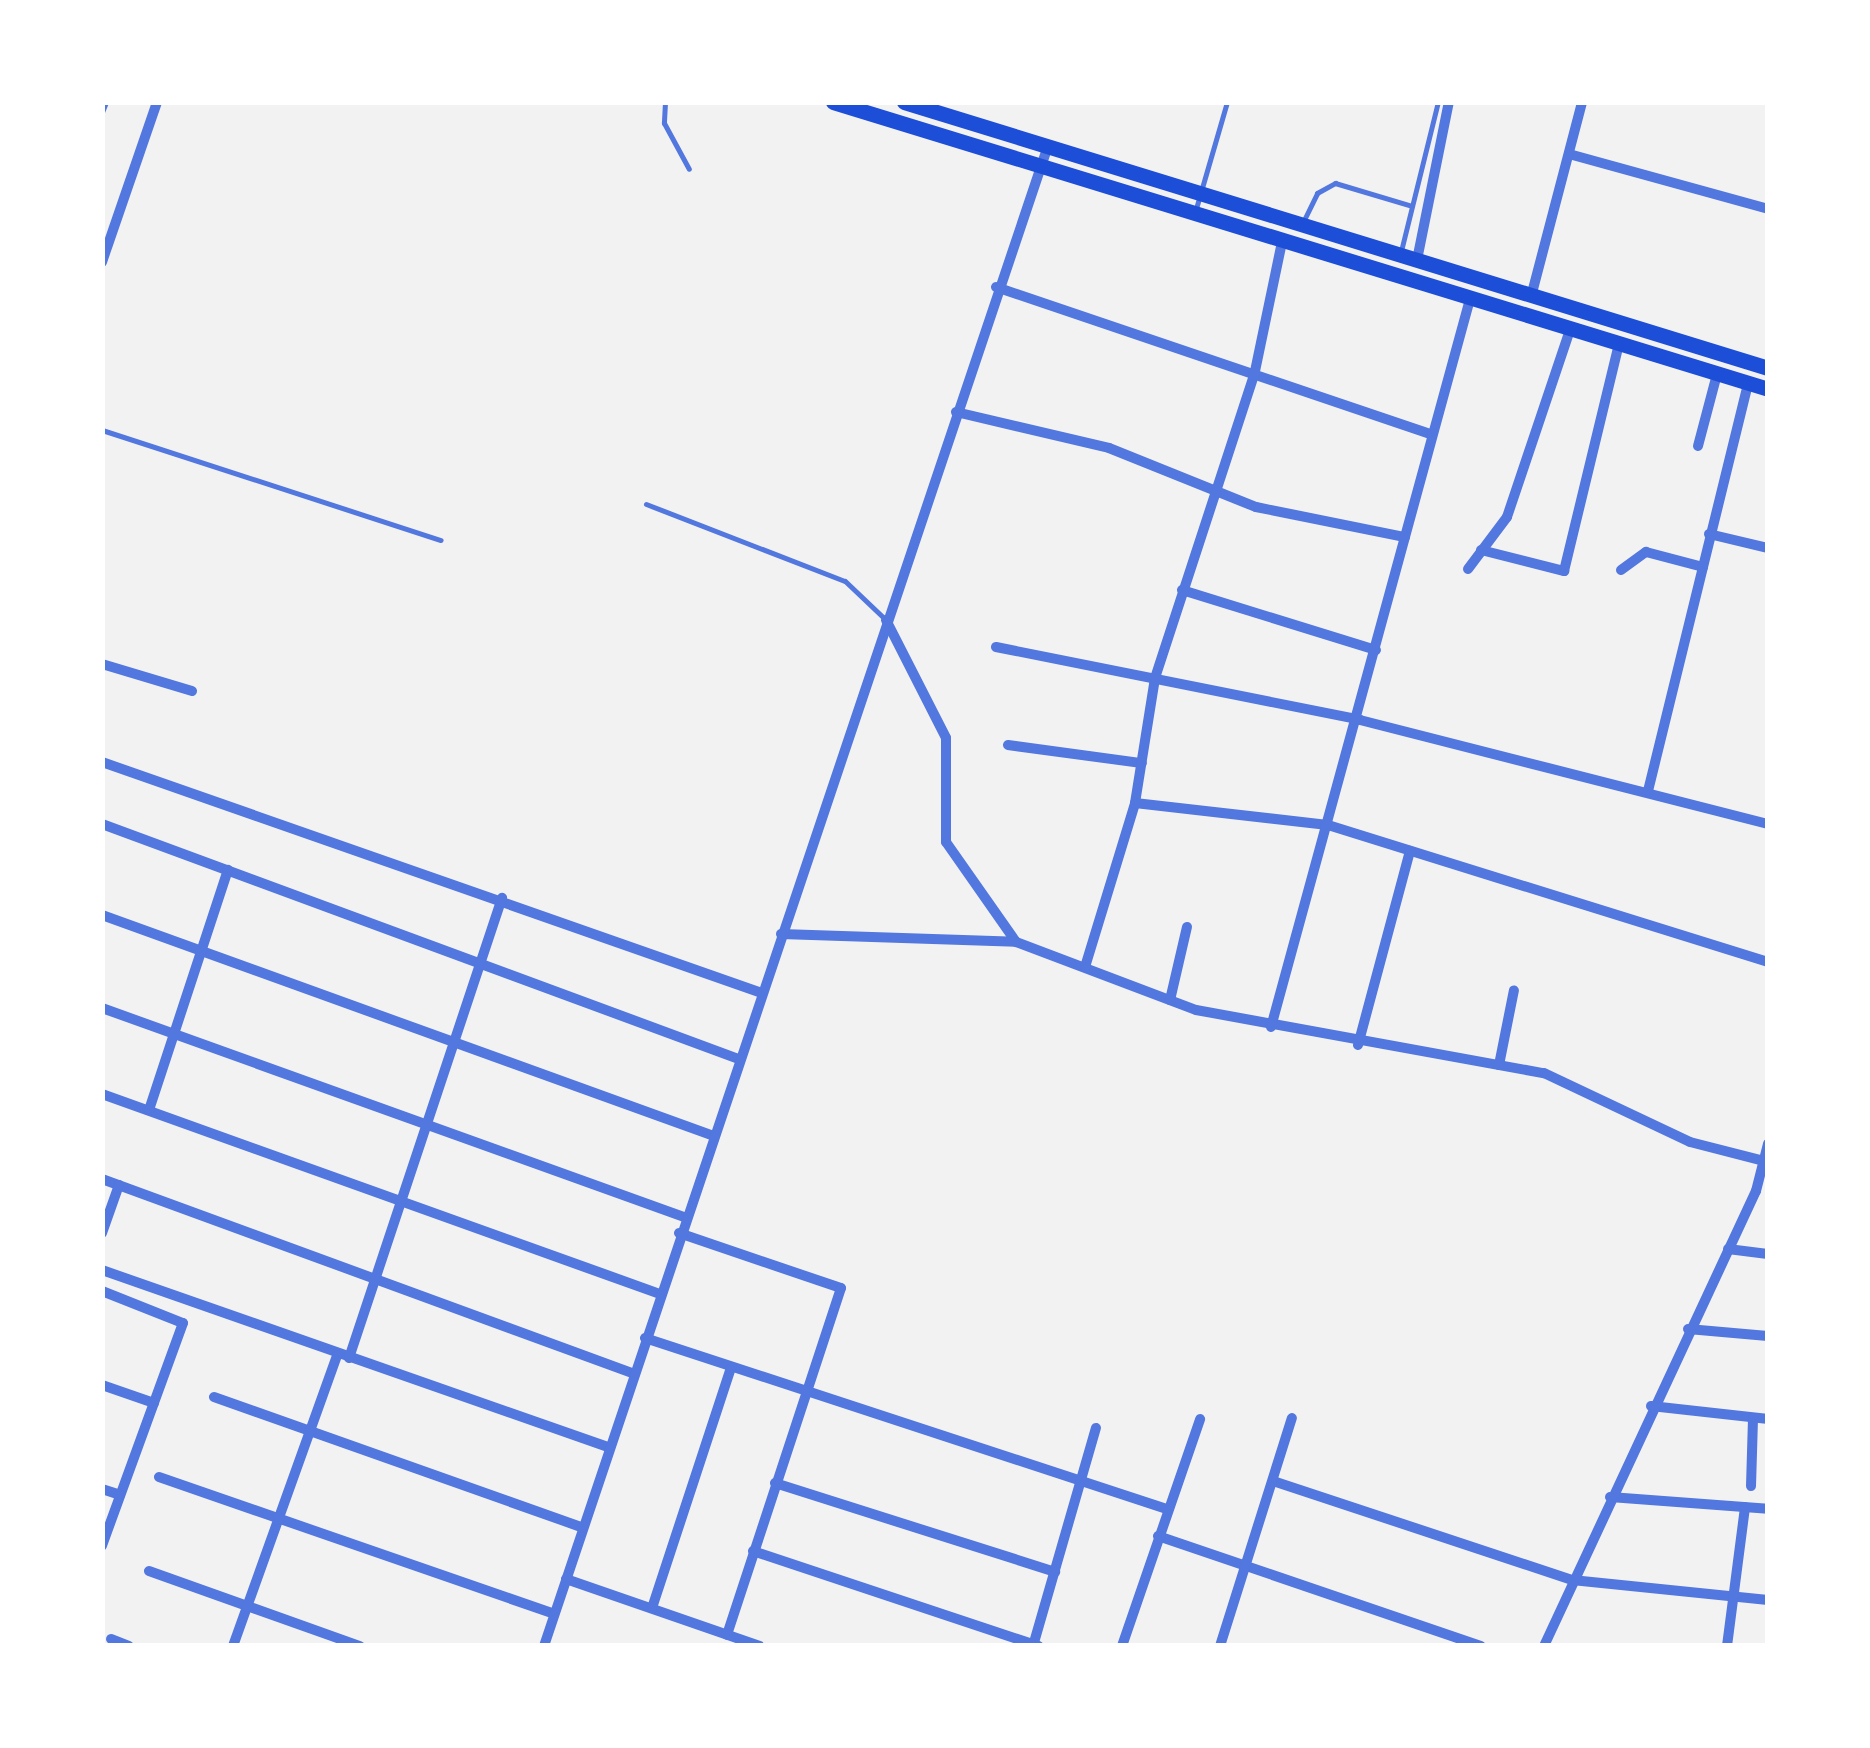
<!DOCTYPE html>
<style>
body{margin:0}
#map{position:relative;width:1870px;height:1748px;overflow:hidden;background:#f2f2f2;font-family:Jost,sans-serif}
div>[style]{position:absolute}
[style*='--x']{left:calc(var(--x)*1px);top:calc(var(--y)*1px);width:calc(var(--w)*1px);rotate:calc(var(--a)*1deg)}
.service>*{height:5px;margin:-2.5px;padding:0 2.5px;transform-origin:2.5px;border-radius:2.5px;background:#5277de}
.minor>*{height:10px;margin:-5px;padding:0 5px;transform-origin:5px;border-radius:5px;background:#5277de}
.primary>*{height:15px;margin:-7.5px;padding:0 7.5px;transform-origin:7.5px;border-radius:7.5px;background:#1d4ed8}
span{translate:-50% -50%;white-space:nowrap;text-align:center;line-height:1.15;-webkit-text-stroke:8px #fff;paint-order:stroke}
.frame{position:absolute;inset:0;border:105px solid #fff;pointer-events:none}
</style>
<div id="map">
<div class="service">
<div style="--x:665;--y:102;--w:21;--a:93"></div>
<div style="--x:664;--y:123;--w:52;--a:61.5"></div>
<div style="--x:102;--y:112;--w:11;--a:-68"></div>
<div style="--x:1195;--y:212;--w:115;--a:-73.8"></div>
<div style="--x:1304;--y:220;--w:30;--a:-64"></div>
<div style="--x:1317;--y:193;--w:21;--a:-29"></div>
<div style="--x:1335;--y:183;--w:80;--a:16.6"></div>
<div style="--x:1401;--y:251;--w:154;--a:-76.1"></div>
<div style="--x:102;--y:430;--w:356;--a:18"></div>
<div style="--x:646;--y:504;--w:213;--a:21.2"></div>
<div style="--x:845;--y:581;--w:57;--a:43.6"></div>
</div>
<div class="minor">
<div style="--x:1569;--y:154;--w:206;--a:15.4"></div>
<div style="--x:1417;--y:260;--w:161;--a:-78.6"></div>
<div style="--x:102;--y:262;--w:169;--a:-71"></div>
<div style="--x:996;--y:287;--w:460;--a:18.7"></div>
<div style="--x:1532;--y:293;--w:197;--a:-75.3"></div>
<div style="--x:956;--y:412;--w:157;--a:13.2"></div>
<div style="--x:1109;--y:448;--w:158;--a:21.9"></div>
<div style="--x:1256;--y:507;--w:152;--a:11.4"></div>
<div style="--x:1698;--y:446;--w:74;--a:-75.2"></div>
<div style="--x:1709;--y:534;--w:61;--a:13.3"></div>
<div style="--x:1481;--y:550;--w:86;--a:14.2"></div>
<div style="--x:1564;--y:571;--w:234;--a:-76.4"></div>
<div style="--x:1468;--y:569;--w:65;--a:-53.1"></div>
<div style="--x:1507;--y:517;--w:197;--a:-71.4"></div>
<div style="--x:1621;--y:570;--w:31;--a:-36"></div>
<div style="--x:1646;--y:552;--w:59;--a:14.7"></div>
<div style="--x:1182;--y:590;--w:203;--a:17.2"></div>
<div style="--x:886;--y:620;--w:132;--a:63"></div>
<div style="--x:946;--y:738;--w:104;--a:90"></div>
<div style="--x:946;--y:842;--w:122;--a:55"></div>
<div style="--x:996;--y:647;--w:371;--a:11.3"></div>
<div style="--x:1360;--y:720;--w:421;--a:14.3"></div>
<div style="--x:102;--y:664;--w:94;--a:16.7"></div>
<div style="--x:1008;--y:745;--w:135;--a:7.7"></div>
<div style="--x:102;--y:762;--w:696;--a:19.29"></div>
<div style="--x:1648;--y:791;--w:419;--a:-76.2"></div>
<div style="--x:1135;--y:803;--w:127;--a:-80.9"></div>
<div style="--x:1155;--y:678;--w:318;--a:-71.9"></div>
<div style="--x:1254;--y:376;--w:137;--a:-78.2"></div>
<div style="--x:102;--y:824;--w:676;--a:20.26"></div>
<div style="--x:102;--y:915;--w:648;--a:19.86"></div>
<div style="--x:781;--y:934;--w:235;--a:1.9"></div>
<div style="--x:1016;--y:942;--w:192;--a:20.7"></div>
<div style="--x:1196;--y:1010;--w:354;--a:10.3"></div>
<div style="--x:1544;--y:1073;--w:161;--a:25.3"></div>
<div style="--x:1690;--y:1142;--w:81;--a:14.4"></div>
<div style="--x:1085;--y:967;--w:171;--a:-73"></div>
<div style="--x:1135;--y:803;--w:194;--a:6.5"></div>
<div style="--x:1328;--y:825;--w:461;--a:17.3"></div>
<div style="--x:1170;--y:1000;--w:75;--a:-76.9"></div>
<div style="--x:102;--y:1008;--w:618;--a:19.75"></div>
<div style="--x:1271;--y:1027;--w:755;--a:-74.71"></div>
<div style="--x:1358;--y:1045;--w:201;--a:-75"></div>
<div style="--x:1499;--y:1065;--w:76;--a:-78.7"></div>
<div style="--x:102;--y:1094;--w:593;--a:19.72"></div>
<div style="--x:149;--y:1110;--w:253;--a:-71.8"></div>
<div style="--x:102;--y:1179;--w:564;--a:20.1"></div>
<div style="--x:102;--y:1233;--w:51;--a:-70.5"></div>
<div style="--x:679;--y:1233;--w:171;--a:18.8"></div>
<div style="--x:841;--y:1288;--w:365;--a:108.2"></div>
<div style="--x:1728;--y:1249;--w:40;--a:7.1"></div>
<div style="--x:102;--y:1270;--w:536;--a:19.28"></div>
<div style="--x:102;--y:1291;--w:87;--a:21.6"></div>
<div style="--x:183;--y:1323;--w:237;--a:110"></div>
<div style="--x:1688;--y:1329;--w:80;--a:5"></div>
<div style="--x:645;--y:1338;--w:549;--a:18.14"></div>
<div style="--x:349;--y:1358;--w:485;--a:-71.6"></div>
<div style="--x:102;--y:1385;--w:55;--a:19.1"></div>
<div style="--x:214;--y:1397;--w:390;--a:19.5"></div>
<div style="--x:1651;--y:1406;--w:118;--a:6.3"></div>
<div style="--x:159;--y:1477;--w:418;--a:19.1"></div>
<div style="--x:1273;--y:1481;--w:315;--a:18.3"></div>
<div style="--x:1572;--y:1580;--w:197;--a:5.8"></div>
<div style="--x:775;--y:1483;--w:294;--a:17.6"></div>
<div style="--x:1751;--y:1486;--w:68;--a:-88.3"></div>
<div style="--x:102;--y:1489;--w:19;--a:18"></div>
<div style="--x:1610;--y:1497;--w:158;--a:4.3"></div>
<div style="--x:1158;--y:1536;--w:341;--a:18.8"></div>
<div style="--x:753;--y:1551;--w:301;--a:18.4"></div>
<div style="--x:149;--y:1571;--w:224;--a:19.6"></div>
<div style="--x:566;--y:1579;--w:205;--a:19.1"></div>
<div style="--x:652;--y:1608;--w:253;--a:-71.8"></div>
<div style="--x:111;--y:1639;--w:19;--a:21"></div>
<div style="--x:233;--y:1646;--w:309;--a:-70.3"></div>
<div style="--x:544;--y:1646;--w:1582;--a:-71.43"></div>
<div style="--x:1033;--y:1646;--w:227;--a:-73.9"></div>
<div style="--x:1122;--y:1646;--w:240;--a:-71"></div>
<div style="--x:1220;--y:1646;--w:239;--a:-72.5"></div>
<div style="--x:1544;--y:1646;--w:502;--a:-65.02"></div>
<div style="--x:1756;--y:1191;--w:49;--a:-75.7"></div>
<div style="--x:1727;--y:1646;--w:140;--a:-82.6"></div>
</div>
<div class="primary">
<div style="--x:833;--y:102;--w:978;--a:17.06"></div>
<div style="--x:904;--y:102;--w:904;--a:17.11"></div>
</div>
<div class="frame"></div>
</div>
